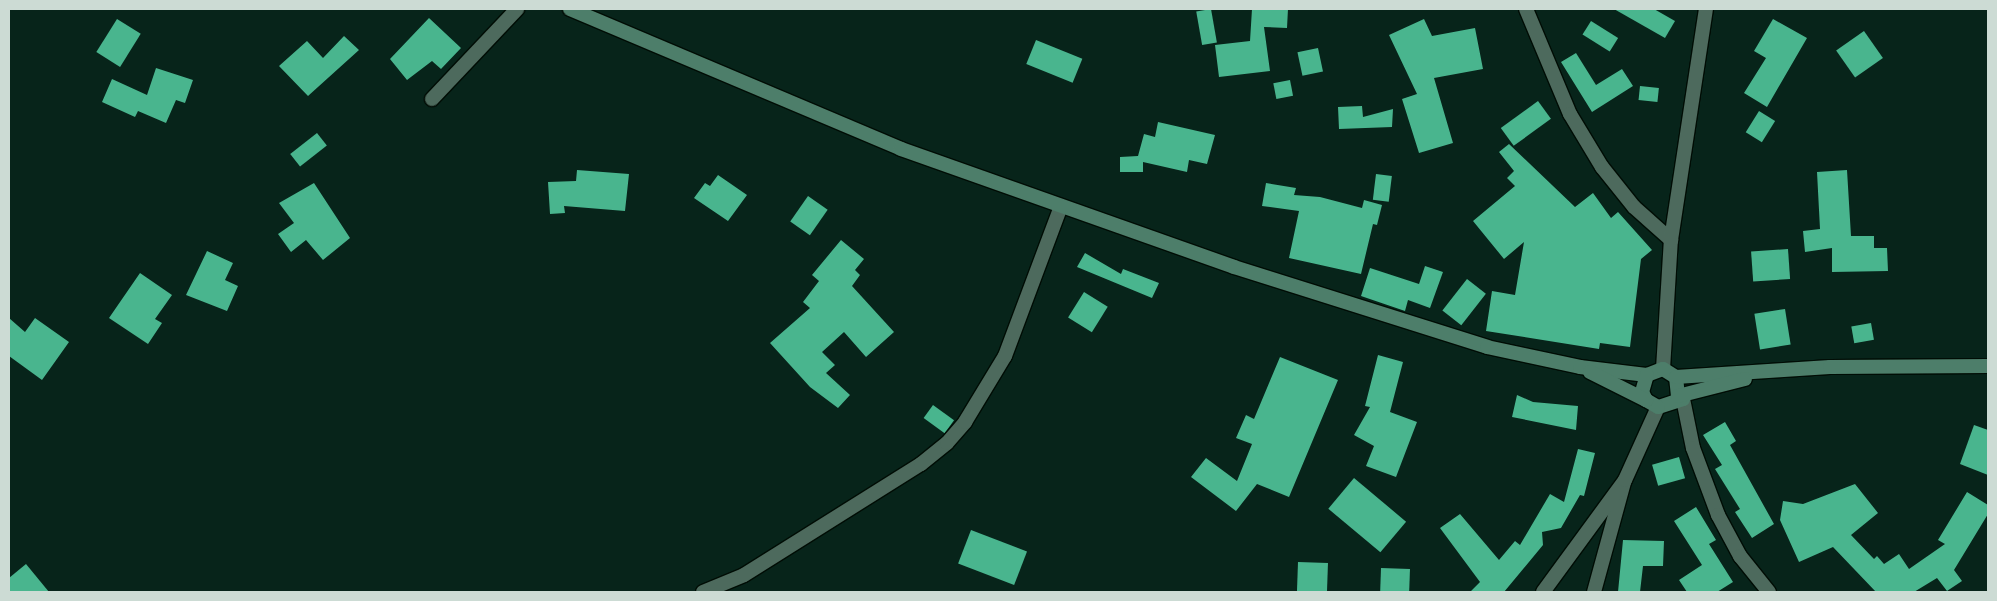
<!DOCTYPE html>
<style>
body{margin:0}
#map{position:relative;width:1997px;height:601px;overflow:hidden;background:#07241a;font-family:Georgia,serif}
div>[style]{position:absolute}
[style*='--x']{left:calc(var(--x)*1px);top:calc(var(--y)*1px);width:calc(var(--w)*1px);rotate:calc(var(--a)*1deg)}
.building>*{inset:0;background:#49b58e;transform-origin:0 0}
.roads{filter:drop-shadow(1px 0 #000d05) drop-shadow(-1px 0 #000d05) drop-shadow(0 1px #000d05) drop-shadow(0 -1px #000d05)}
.minor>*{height:14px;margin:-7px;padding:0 7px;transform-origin:7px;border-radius:7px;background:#4d6a5d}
.tertiary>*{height:14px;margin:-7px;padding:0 7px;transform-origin:7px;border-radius:7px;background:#4d6a5d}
.secondary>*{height:14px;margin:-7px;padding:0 7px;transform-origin:7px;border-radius:7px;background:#4d7e6a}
span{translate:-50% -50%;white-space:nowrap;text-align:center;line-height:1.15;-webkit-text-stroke:5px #001a11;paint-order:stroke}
.frame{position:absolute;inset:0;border:10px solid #ccdbd4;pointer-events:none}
</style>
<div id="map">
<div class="building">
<div style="left:1211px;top:9px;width:34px;height:15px;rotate:80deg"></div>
<div style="clip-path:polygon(1252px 9px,1288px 9px,1287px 28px,1264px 27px,1270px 71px,1219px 77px,1215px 45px,1250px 41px)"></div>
<div style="clip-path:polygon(1614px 9px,1654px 9px,1675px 21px,1665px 38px)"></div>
<div style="clip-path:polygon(429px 18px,461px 48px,441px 69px,432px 61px,407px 80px,390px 59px)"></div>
<div style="left:117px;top:19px;width:28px;height:39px;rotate:32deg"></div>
<div style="clip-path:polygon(1424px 19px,1432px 36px,1475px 28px,1483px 69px,1434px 78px,1453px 143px,1419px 153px,1402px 99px,1417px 94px,1389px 35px)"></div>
<div style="clip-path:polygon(1773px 19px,1807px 38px,1767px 107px,1744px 93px,1766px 58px,1754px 51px)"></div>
<div style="left:1591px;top:21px;width:32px;height:16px;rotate:32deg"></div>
<div style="left:1864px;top:31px;width:33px;height:34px;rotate:55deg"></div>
<div style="clip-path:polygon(344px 36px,359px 50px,308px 96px,279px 66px,307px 41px,323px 58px)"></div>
<div style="left:1036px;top:40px;width:50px;height:26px;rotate:22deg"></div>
<div style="left:1318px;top:48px;width:24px;height:21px;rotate:78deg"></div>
<div style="clip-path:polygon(1576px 53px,1596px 85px,1622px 69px,1633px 86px,1592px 112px,1561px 62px)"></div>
<div style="clip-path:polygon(156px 68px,193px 80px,185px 103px,176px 100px,166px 123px,138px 111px,135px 117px,102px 102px,112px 79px,147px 95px)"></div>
<div style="left:1290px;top:80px;width:16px;height:17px;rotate:79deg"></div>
<div style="left:1640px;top:86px;width:19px;height:14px;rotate:6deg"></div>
<div style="left:1538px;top:101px;width:22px;height:46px;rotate:54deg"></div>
<div style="clip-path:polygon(1362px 106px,1363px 117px,1393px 109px,1392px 127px,1339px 129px,1338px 107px)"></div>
<div style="left:1759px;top:111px;width:19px;height:25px;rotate:32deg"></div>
<div style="clip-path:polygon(1158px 122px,1215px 135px,1207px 164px,1189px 160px,1187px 172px,1143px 162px,1143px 172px,1120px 172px,1120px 157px,1138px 156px,1144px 134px,1155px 137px)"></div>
<div style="left:317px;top:133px;width:16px;height:34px;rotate:52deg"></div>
<div style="clip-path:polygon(1509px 144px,1575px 207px,1593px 193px,1611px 218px,1618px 212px,1652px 250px,1641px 259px,1630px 347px,1600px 343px,1599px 349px,1486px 331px,1492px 291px,1515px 295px,1524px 242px,1504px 259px,1473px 221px,1515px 186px,1507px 178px,1514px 171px,1499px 152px)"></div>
<div style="clip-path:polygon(577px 170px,629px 174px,625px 211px,564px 206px,565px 213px,550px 214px,548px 182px,576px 181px)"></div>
<div style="clip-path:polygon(1847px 170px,1851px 236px,1874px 236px,1874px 248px,1887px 248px,1888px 271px,1832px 272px,1832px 248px,1805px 252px,1803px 231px,1820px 229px,1817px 172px)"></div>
<div style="left:1376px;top:174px;width:16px;height:26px;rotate:7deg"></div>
<div style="clip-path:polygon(718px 175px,747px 195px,728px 221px,694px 198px,705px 183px,710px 186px)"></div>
<div style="clip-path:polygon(314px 183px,350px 238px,323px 260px,306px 240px,291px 252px,278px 234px,294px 223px,279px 203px)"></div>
<div style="clip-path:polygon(1266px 183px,1296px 188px,1294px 195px,1320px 197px,1362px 208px,1364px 200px,1382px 205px,1377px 225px,1373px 224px,1361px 274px,1289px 258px,1299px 211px,1262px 206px)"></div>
<div style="left:808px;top:196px;width:24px;height:31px;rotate:35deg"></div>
<div style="clip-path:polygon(841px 240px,864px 259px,855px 270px,860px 275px,852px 286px,894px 332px,866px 357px,844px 332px,822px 352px,835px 365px,826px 373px,850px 395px,838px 408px,810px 387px,770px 343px,810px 308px,803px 302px,819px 281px,812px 275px)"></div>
<div style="left:1788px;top:249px;width:30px;height:37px;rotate:86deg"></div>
<div style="clip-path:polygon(207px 251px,233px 263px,225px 280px,238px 286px,227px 311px,186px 295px)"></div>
<div style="clip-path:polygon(1085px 253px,1121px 274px,1123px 269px,1159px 283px,1152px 298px,1077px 267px)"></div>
<div style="clip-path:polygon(1425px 266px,1443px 272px,1430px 308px,1408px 300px,1405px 311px,1361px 296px,1370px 268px,1419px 284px)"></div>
<div style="clip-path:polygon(140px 273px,172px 295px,155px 319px,162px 323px,148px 344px,109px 318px)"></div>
<div style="left:1467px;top:279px;width:24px;height:40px;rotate:38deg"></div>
<div style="left:1084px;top:292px;width:28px;height:30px;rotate:32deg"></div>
<div style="left:1785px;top:309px;width:36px;height:31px;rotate:81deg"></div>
<div style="clip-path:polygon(9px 318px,25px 332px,35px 318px,69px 342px,42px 380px,9px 356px)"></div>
<div style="left:1871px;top:323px;width:17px;height:20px;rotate:80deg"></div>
<div style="clip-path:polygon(1378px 355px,1403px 362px,1390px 412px,1417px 422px,1396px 477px,1366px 466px,1374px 446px,1354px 435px,1370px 407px,1365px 406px)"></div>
<div style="clip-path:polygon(1280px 357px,1338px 380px,1289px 497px,1257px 484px,1236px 511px,1191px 477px,1206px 458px,1237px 481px,1252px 444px,1236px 438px,1246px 415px,1254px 419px)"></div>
<div style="clip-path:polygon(1517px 395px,1533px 402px,1578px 406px,1576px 430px,1512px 417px)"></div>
<div style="left:933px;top:405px;width:26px;height:16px;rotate:36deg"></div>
<div style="clip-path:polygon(1725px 422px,1736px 441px,1730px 445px,1774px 524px,1752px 538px,1735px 512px,1740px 509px,1715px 469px,1722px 465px,1703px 435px)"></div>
<div style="clip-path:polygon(1974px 425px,1988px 430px,1988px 475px,1960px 464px)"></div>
<div style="clip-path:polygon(1578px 449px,1595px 453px,1584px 496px,1580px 495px,1561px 528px,1542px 532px,1543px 545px,1504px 592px,1470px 592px,1480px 582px,1440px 528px,1460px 514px,1499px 560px,1515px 541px,1520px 545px,1550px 494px,1564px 502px)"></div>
<div style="left:1679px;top:457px;width:22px;height:28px;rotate:74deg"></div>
<div style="left:1354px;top:478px;width:68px;height:40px;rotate:40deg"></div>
<div style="clip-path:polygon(1855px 484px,1878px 513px,1851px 535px,1874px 559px,1877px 556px,1884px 564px,1899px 554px,1909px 569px,1945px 544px,1938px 540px,1967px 492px,1988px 505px,1988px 514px,1954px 570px,1962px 581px,1947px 591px,1937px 578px,1914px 592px,1876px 592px,1833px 547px,1799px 562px,1780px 520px,1783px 501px,1803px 504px)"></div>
<div style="clip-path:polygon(1696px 507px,1716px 540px,1709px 544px,1733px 582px,1717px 592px,1687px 592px,1679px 580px,1702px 565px,1674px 521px)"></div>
<div style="left:971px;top:530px;width:60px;height:36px;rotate:21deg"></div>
<div style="clip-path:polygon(1623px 540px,1664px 541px,1663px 566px,1643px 566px,1640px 592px,1618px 592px)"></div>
<div style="left:1298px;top:562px;width:30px;height:30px;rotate:2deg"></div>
<div style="clip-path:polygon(26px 564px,49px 592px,9px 592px,9px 578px)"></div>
<div style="left:1381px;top:568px;width:29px;height:24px;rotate:2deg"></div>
</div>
<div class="roads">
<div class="minor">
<div style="--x:1526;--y:9;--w:114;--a:67.3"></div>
<div style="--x:1570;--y:114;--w:62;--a:58.9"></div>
<div style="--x:1602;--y:167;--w:51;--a:51.3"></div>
<div style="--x:1634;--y:207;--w:50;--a:41.7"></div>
<div style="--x:432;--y:99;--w:124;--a:-46.6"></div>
<div style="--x:1683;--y:399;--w:50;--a:78.5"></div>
<div style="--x:1693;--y:448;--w:72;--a:69.5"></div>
<div style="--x:1718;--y:515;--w:47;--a:61.8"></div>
<div style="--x:1740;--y:556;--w:46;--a:51.1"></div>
<div style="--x:703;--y:592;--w:44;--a:-22.5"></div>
<div style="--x:744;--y:575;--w:209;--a:-32.1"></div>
<div style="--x:921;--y:464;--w:33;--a:-39"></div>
<div style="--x:947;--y:443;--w:28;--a:-49"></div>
<div style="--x:965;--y:422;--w:77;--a:-58.8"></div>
<div style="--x:1005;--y:356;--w:160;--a:-69.5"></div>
<div style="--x:1594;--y:592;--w:114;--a:-74.7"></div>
</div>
<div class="tertiary">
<div style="--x:1663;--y:369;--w:129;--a:-86.5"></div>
<div style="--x:1671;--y:240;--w:234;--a:-81.4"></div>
<div style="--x:1543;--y:592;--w:139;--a:-53.8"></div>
<div style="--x:1625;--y:480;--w:80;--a:-65.7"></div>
</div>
<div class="secondary">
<div style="--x:570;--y:9;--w:359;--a:22.9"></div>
<div style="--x:901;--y:149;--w:353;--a:19.5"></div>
<div style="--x:1234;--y:267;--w:265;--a:17.5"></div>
<div style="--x:1487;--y:347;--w:95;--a:12.1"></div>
<div style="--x:1580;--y:367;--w:67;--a:6.8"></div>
<div style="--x:1647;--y:375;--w:17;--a:-21"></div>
<div style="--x:1663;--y:369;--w:15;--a:32"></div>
<div style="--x:1676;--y:377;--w:19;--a:84"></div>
<div style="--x:1678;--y:396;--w:6;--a:31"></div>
<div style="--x:1683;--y:399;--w:26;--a:162"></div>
<div style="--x:1658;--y:407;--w:14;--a:-150"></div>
<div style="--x:1646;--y:400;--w:9;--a:-117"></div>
<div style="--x:1642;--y:392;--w:18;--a:-74"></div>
<div style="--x:1590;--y:372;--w:63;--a:26.6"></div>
<div style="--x:1676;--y:377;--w:154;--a:-3.7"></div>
<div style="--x:1830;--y:367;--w:158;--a:-0.4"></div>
<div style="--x:1678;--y:396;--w:69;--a:-14.2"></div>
</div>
</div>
<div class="frame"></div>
</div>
